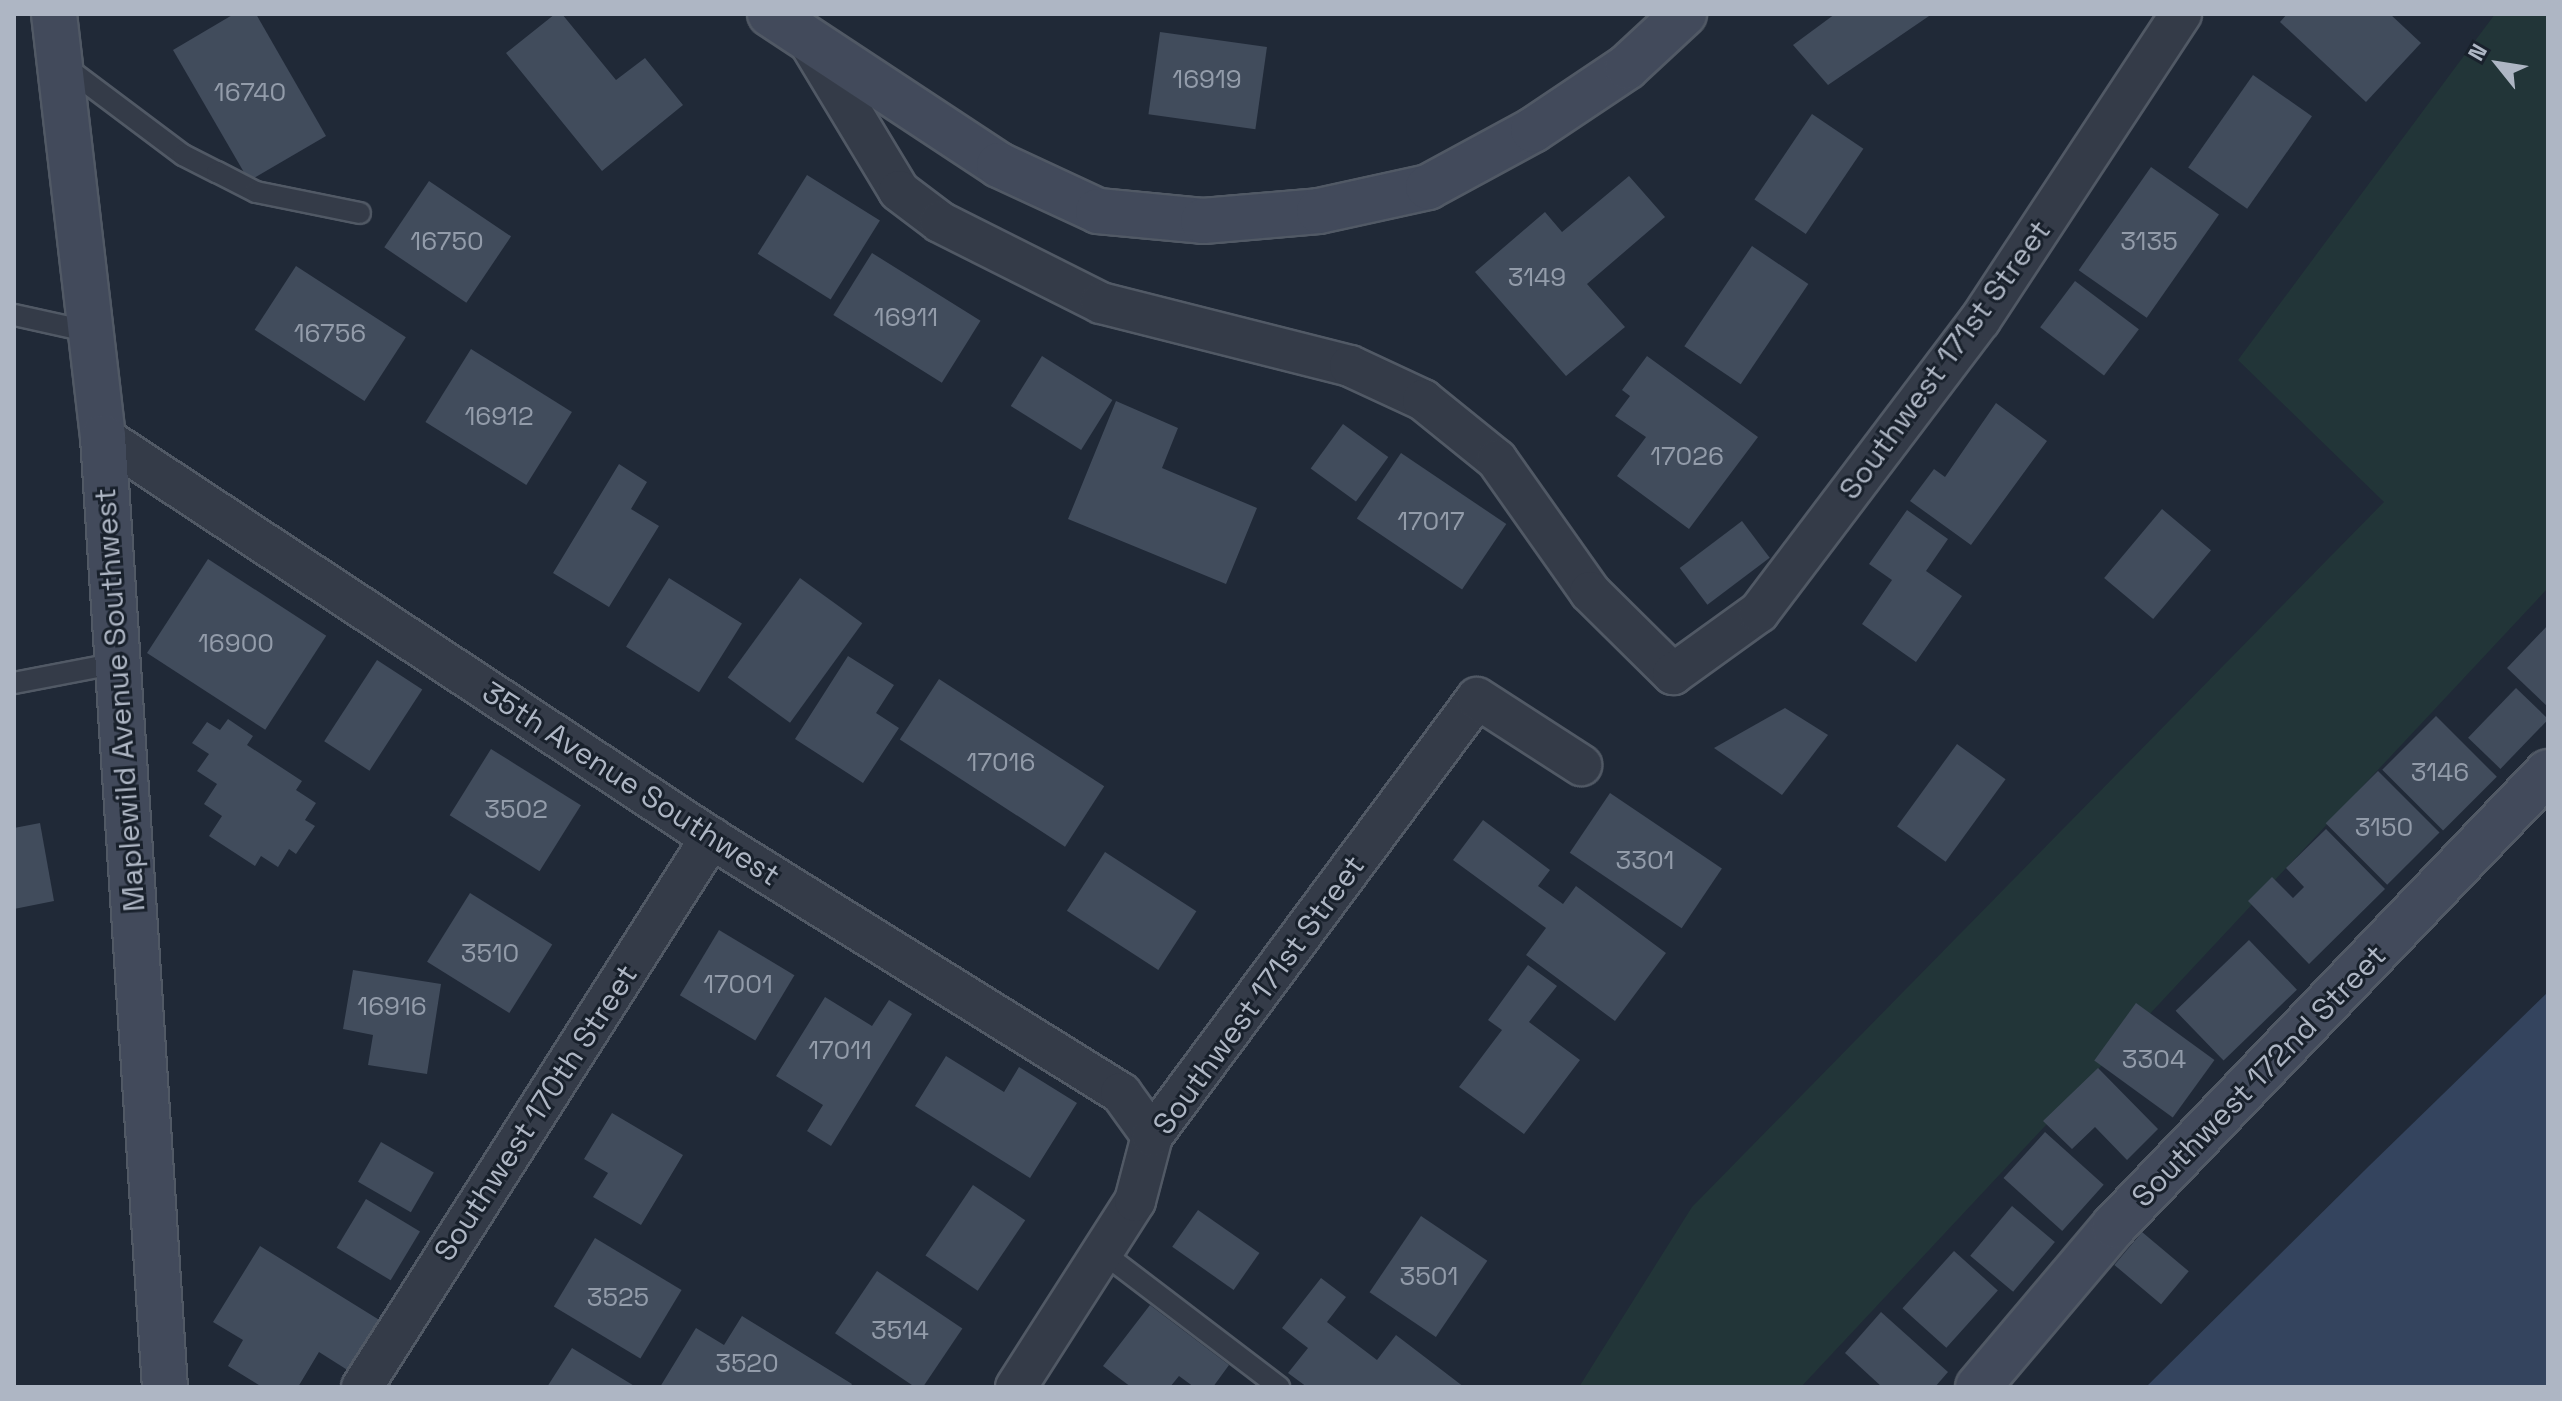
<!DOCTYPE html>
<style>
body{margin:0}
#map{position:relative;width:2562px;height:1401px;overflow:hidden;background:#202937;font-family:"Space Grotesk",sans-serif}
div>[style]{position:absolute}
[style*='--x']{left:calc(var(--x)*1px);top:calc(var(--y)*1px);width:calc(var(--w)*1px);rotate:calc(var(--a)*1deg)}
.green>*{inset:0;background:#223538}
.water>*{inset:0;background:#34445e}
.building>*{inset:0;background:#414c5c;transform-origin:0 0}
.roads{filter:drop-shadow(2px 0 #515965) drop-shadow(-2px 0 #515965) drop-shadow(0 2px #515965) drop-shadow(0 -2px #515965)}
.lane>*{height:20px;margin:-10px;padding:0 10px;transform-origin:10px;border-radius:10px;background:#343b48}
.street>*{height:40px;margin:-20px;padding:0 20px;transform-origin:20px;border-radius:20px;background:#343b48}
.secondary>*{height:44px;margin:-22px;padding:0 22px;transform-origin:22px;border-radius:22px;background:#424a5b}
span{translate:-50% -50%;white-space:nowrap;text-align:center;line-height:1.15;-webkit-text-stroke:6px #19212c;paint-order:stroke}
.number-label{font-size:26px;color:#939caa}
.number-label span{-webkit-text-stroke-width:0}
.street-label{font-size:30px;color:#aeb6c4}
.frame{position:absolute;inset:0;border:16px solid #aeb6c4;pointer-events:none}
.north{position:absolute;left:2458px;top:24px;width:80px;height:80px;-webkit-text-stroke:6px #19212c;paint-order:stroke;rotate:300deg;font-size:22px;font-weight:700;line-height:32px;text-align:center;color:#aeb6c4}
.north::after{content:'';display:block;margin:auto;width:28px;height:36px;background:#aeb6c4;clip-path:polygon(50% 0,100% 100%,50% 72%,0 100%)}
</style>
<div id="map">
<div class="green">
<div style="clip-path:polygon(2495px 14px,2548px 14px,2548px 588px,1801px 1387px,1579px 1387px,1692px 1207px,2384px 502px,2238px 360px)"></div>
</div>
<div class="water">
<div style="clip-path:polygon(2548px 992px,2548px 1387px,2146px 1387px,2368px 1167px)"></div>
</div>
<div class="building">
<div style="clip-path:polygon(234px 14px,256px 14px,326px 136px,249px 181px,173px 50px)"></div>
<div style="clip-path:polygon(555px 14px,562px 14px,616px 80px,645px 58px,683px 105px,602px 171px,506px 53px)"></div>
<div style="clip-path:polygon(1835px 14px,1932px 14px,1828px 85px,1793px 45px)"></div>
<div style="clip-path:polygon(2287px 14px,2390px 14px,2421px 43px,2366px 102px,2280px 22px)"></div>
<div style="left:1160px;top:32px;width:108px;height:83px;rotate:8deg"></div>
<div style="left:2253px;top:75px;width:72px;height:113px;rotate:35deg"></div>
<div style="left:1812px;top:114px;width:62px;height:103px;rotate:34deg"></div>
<div style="left:2151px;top:167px;width:83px;height:126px;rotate:35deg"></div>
<div style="left:807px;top:175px;width:86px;height:93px;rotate:32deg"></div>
<div style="clip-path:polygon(1629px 176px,1665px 217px,1587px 284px,1625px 327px,1566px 376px,1475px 272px,1545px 212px,1562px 232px)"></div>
<div style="left:429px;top:181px;width:99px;height:80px;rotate:34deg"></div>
<div style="left:1752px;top:246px;width:68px;height:121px;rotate:34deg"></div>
<div style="left:872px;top:253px;width:128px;height:73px;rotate:32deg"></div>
<div style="left:296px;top:266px;width:131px;height:76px;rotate:33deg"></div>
<div style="left:2075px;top:281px;width:80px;height:58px;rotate:37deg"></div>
<div style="left:471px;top:349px;width:119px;height:86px;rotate:32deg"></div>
<div style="left:1042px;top:356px;width:83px;height:59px;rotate:32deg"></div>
<div style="clip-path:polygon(1647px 356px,1758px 437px,1689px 529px,1617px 476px,1646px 437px,1615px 416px,1630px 396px,1622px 390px)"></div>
<div style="clip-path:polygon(1116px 401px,1178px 428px,1162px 468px,1257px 508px,1226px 584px,1068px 519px)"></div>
<div style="clip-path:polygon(1996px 403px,2047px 441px,1971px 545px,1910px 501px,1934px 469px,1945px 477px)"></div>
<div style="left:1343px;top:424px;width:56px;height:55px;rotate:36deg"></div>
<div style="left:1401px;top:453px;width:127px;height:79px;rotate:34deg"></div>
<div style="clip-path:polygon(619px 464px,647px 482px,631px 509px,659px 526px,609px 607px,553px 573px)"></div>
<div style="left:2162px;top:509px;width:64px;height:90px;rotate:40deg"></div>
<div style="clip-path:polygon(1907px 510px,1948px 539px,1926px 571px,1962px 596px,1916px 662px,1862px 624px,1892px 580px,1869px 564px)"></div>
<div style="left:1742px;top:521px;width:46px;height:78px;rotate:53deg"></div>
<div style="left:208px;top:559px;width:141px;height:112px;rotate:33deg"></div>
<div style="left:669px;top:578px;width:86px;height:81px;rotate:32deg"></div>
<div style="left:800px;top:578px;width:77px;height:123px;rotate:36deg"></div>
<div style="clip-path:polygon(2548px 625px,2548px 707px,2507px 668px)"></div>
<div style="clip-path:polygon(848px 656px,894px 685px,876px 713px,899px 728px,863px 783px,795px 739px)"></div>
<div style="left:377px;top:660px;width:54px;height:97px;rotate:33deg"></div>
<div style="left:939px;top:679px;width:197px;height:72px;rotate:33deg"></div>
<div style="left:2516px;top:688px;width:45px;height:69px;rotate:44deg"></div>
<div style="clip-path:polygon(1785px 708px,1828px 735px,1782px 795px,1714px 748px)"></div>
<div style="left:2436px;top:716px;width:86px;height:76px;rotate:45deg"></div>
<div style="clip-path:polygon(228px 719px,253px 736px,247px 745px,302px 781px,296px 790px,316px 803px,305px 820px,315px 826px,296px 854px,289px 849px,278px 867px,261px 856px,255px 866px,209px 836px,222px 816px,204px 804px,217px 784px,197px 771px,209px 754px,192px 743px,207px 722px,220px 730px)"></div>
<div style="left:1957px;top:744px;width:60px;height:102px;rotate:36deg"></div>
<div style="left:491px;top:749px;width:106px;height:78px;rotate:32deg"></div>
<div style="left:2378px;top:771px;width:87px;height:74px;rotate:45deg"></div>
<div style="left:1610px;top:793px;width:135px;height:72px;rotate:34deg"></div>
<div style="clip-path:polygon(1483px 820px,1550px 870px,1538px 886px,1563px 904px,1576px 886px,1666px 953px,1615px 1021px,1526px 955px,1546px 928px,1453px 860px)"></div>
<div style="clip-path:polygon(40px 823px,54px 901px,14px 909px,14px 828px)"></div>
<div style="clip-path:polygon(2326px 829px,2385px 889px,2309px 964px,2248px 901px,2272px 877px,2293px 898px,2304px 887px,2286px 868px)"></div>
<div style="left:1105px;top:852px;width:109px;height:70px;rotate:33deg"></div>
<div style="left:470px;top:893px;width:97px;height:81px;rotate:32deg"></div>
<div style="left:719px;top:930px;width:88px;height:76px;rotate:31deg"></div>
<div style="left:2249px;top:940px;width:69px;height:102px;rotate:46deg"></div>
<div style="clip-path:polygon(1528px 965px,1557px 986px,1529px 1022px,1580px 1060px,1524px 1134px,1459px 1087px,1502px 1030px,1488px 1020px)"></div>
<div style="clip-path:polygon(353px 970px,441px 984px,427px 1074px,368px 1065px,373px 1035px,343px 1029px)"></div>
<div style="clip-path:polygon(825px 997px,872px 1026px,889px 1000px,912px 1014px,831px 1146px,807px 1131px,823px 1105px,776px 1076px)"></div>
<div style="left:2136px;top:1003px;width:97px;height:71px;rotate:36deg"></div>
<div style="clip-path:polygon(946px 1056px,1004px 1092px,1019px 1067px,1077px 1103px,1030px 1178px,915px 1106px)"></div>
<div style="clip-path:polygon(2098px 1068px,2158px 1129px,2127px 1160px,2095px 1127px,2072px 1149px,2043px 1121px)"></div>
<div style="clip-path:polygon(612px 1113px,683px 1155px,641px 1225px,593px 1197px,608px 1173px,584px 1159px)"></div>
<div style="left:2045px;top:1132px;width:79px;height:62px;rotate:42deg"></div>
<div style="left:381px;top:1142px;width:61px;height:46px;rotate:30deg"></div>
<div style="left:973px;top:1185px;width:63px;height:85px;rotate:34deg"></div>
<div style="left:366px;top:1199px;width:63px;height:57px;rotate:31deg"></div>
<div style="left:2012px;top:1206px;width:56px;height:65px;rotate:40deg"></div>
<div style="left:1198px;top:1210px;width:75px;height:45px;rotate:35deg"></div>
<div style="left:1421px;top:1216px;width:80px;height:92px;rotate:34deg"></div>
<div style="left:2142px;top:1232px;width:61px;height:43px;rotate:40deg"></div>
<div style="left:595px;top:1238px;width:101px;height:80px;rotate:31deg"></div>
<div style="clip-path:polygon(260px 1246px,381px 1321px,349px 1371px,319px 1352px,298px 1387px,262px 1387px,228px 1366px,243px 1340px,213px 1322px)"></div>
<div style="left:1954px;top:1251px;width:59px;height:77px;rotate:42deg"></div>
<div style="left:877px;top:1271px;width:103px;height:75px;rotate:34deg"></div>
<div style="clip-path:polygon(1321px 1278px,1346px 1297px,1327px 1322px,1377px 1360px,1396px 1335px,1464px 1387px,1307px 1387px,1288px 1373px,1308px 1348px,1282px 1328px)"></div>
<div style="clip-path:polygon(1150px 1305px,1229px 1365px,1213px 1387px,1194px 1387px,1179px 1376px,1170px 1387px,1131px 1387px,1103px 1366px)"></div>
<div style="clip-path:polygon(1881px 1312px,1948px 1372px,1935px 1387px,1882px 1387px,1845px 1353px)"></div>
<div style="clip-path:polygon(742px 1316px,852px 1384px,850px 1387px,660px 1387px,696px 1328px,724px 1345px)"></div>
<div style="clip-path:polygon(572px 1348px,636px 1387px,547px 1387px)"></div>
</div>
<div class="roads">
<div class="lane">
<div style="--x:63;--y:65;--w:150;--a:36.9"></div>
<div style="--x:183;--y:155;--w:38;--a:27"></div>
<div style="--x:217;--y:172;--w:44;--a:27.1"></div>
<div style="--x:256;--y:192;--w:106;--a:11.4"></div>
<div style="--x:14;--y:315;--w:79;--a:12.4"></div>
<div style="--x:14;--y:683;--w:106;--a:-10.9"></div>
<div style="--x:1102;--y:1252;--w:223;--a:37.3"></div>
</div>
<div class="street">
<div style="--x:808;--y:40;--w:176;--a:58.9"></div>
<div style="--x:899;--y:191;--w:51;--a:37.1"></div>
<div style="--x:940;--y:222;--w:180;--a:26.7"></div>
<div style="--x:1101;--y:303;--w:257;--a:14.2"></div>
<div style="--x:1350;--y:366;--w:81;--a:25"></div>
<div style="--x:1423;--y:400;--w:95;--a:39"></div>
<div style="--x:1497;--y:460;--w:161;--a:54.8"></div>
<div style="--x:1590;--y:592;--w:117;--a:44.7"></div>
<div style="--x:1673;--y:674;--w:106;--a:-35.8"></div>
<div style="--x:1759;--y:612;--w:366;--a:-52.9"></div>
<div style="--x:1980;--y:320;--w:366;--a:-56.7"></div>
<div style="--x:103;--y:437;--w:728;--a:33.41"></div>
<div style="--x:711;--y:838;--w:483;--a:31.9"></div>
<div style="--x:1121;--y:1093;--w:53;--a:54.2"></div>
<div style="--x:362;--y:1387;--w:651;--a:-57.56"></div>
<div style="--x:1016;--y:1387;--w:221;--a:-57.4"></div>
<div style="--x:1135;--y:1201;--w:67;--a:-75.3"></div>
<div style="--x:1152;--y:1136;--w:545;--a:-53.42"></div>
<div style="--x:1477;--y:698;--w:124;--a:32.8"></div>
</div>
<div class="secondary">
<div style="--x:54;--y:14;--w:426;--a:83.4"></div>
<div style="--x:103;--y:437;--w:952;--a:86.27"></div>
<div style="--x:770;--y:14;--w:274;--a:33.4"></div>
<div style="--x:999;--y:165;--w:109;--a:24.9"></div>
<div style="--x:1098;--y:211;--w:105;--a:5.4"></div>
<div style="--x:1203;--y:221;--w:116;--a:-4.9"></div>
<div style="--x:1319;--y:211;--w:112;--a:-12.4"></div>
<div style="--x:1428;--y:187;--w:119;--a:-28.5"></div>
<div style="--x:1533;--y:130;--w:113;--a:-33.8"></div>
<div style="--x:1627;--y:67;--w:78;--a:-42.9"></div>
<div style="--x:1978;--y:1387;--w:211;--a:-49.8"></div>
<div style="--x:2114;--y:1226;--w:628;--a:-46.29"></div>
</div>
</div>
<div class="number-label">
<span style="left:1207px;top:80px">16919</span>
<span style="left:250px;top:93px">16740</span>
<span style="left:447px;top:242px">16750</span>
<span style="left:2149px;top:242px">3135</span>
<span style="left:1537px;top:278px">3149</span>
<span style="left:906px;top:318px">16911</span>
<span style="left:330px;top:334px">16756</span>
<span style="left:499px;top:417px">16912</span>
<span style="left:1687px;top:457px">17026</span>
<span style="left:1431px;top:522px">17017</span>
<span style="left:236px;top:644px">16900</span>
<span style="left:1001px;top:763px">17016</span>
<span style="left:2440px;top:773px">3146</span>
<span style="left:516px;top:810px">3502</span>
<span style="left:2384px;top:828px">3150</span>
<span style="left:1645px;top:861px">3301</span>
<span style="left:490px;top:954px">3510</span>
<span style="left:738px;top:985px">17001</span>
<span style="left:392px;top:1007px">16916</span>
<span style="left:840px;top:1051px">17011</span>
<span style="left:2154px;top:1060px">3304</span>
<span style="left:1429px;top:1277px">3501</span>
<span style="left:618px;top:1298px">3525</span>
<span style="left:900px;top:1331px">3514</span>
<span style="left:747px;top:1364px">3520</span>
</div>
<div class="street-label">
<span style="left:1945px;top:360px;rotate:-54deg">Southwest 171st Street</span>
<span style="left:120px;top:700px;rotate:-94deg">Maplewild Avenue Southwest</span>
<span style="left:631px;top:784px;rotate:33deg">35th Avenue Southwest</span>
<span style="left:1259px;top:995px;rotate:-54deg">Southwest 171st Street</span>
<span style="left:2259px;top:1076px;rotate:-46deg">Southwest 172nd Street</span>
<span style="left:536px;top:1113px;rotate:-57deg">Southwest 170th Street</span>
</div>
<div class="frame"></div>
<div class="north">N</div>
</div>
